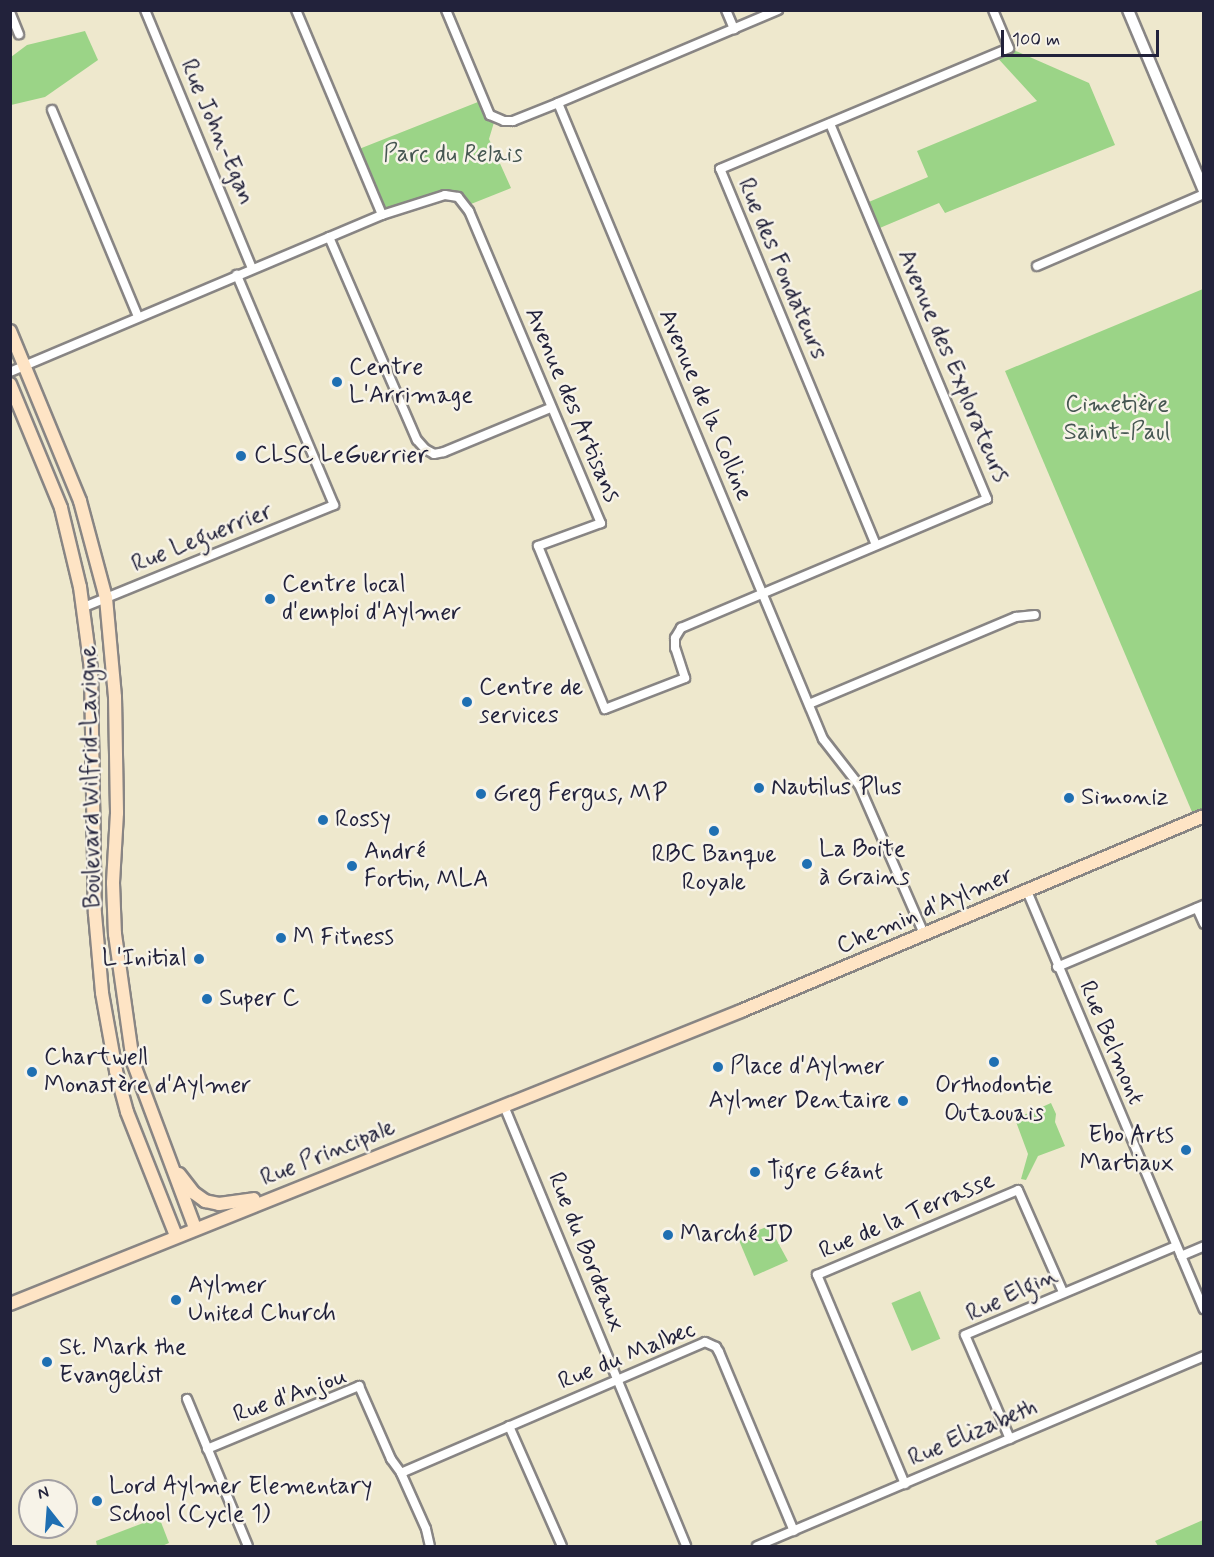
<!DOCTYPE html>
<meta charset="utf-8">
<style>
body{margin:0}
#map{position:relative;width:1214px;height:1557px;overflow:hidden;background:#eee8cd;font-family:Mynerve,sans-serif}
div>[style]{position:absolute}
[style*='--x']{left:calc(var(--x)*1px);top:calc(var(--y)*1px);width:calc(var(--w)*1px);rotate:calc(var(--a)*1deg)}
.green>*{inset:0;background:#9bd487;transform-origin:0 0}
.roads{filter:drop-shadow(2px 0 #888584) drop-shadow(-2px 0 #888584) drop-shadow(0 2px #888584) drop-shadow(0 -2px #888584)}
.minor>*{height:8px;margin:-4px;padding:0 4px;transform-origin:4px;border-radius:4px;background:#fff}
.tertiary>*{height:10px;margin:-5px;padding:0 5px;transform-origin:5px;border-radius:5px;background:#fff}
.secondary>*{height:12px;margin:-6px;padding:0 6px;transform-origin:6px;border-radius:6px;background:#fee4c5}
.dots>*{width:16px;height:16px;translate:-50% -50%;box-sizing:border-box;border:3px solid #f7f3e8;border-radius:50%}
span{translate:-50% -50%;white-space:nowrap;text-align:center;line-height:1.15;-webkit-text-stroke:5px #f7f3e8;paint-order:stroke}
.street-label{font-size:24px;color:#22223b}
.park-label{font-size:24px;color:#465752}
.poi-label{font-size:24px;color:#22223b}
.left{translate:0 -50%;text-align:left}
.right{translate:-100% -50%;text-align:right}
.frame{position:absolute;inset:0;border:12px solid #22223b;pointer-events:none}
.north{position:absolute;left:18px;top:1479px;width:60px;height:60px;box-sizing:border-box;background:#f7f3e8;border:2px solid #a29fa3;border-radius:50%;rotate:343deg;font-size:16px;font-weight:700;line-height:24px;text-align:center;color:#22223b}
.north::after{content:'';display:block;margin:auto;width:21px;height:27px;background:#1f6fb2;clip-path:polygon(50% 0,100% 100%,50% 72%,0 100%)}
.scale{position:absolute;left:1001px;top:30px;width:158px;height:27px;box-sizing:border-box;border:3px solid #22223b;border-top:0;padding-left:8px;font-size:18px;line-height:21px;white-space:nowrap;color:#22223b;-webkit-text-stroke:4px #f7f3e8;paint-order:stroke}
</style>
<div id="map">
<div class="green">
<div style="clip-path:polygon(85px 31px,98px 60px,45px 97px,11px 105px,11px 57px,27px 45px)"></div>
<div style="clip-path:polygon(1009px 48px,1089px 83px,1115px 145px,945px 213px,939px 203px,875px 230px,864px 204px,928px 177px,917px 151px,1037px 101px,994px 54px)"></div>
<div style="clip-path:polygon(483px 100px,495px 119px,489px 139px,511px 188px,466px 206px,451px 194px,382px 215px,354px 151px)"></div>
<div style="clip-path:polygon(1203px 289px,1203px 816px,1195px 819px,1005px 371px)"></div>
<div style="clip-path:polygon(1051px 1103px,1056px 1114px,1055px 1122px,1065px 1146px,1038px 1156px,1026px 1180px,1021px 1179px,1028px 1154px,1015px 1119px)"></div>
<div style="clip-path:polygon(769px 1226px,788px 1261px,754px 1276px,738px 1238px)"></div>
<div style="left:920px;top:1291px;width:52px;height:31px;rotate:67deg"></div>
<div style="clip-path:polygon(159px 1517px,169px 1543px,162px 1546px,97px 1546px,96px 1541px)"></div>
<div style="clip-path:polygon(1203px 1520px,1203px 1546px,1158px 1546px,1155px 1541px)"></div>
</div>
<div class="roads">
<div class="minor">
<div style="--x:145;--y:10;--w:279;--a:67.5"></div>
<div style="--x:296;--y:10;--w:222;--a:67.2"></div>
<div style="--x:446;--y:10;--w:114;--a:67.3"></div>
<div style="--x:490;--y:115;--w:15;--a:23"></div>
<div style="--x:504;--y:121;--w:9;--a:0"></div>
<div style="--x:513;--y:121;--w:48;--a:-21.8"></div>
<div style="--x:726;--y:10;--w:21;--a:67"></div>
<div style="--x:778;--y:10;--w:239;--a:157.1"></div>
<div style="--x:558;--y:103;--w:689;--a:67.38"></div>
<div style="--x:823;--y:739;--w:58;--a:52"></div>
<div style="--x:859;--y:785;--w:163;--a:66.4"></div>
<div style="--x:10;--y:12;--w:24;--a:68"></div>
<div style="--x:52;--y:110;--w:224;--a:67.4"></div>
<div style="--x:329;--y:237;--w:221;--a:66.6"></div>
<div style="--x:417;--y:440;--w:12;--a:48"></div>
<div style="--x:425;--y:449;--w:10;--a:29"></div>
<div style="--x:434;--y:454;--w:10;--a:-11"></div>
<div style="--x:444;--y:452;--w:115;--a:-22.5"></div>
<div style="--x:1037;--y:266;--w:182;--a:-23.3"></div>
<div style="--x:10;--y:372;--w:404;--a:-22.9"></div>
<div style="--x:382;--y:215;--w:66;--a:-17.6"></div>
<div style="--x:445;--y:195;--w:13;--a:9"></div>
<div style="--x:458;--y:197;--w:18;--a:52"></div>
<div style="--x:469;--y:211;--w:339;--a:67.1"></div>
<div style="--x:601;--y:523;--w:67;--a:159.9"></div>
<div style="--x:538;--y:546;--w:176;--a:67.7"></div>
<div style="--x:605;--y:709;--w:86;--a:-21.2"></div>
<div style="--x:685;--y:678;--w:32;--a:-108"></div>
<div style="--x:675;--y:648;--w:10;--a:-90"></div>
<div style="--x:675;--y:638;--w:12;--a:-59"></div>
<div style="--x:681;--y:628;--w:332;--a:-22.9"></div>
<div style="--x:987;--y:499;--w:407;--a:-112.7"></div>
<div style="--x:876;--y:545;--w:407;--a:-112.5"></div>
<div style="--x:720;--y:169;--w:313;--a:-22.7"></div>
<div style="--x:1009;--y:48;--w:41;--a:-112.8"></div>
<div style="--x:84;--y:607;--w:270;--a:-22.2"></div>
<div style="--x:334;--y:505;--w:250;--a:-112.9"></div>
<div style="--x:809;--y:704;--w:225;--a:-22.8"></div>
<div style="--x:1016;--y:617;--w:19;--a:-6"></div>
<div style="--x:1027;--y:891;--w:454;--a:67.1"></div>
<div style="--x:1197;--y:908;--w:17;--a:66"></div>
<div style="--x:1057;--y:967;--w:160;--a:-22.9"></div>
<div style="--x:504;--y:1106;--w:476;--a:67.5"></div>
<div style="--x:1181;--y:1256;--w:25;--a:-23"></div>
<div style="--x:187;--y:1399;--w:159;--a:67.5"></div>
<div style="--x:509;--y:1426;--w:131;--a:66.2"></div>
<div style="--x:1010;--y:1439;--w:113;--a:-113.4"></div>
<div style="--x:965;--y:1335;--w:229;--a:-22.9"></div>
<div style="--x:207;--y:1449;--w:165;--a:-22.5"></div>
<div style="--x:359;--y:1386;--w:80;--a:66.3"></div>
<div style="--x:391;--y:1459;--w:17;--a:54"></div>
<div style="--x:401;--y:1473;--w:61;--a:65.9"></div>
<div style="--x:426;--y:1529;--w:17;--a:77"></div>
<div style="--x:401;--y:1473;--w:331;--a:-23.3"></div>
<div style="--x:705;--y:1342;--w:12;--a:24"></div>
<div style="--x:716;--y:1347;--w:6;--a:59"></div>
<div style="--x:719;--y:1352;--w:194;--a:67.3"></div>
<div style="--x:905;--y:1484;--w:227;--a:-112.8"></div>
<div style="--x:817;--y:1275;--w:218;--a:-22.9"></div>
<div style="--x:1018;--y:1190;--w:111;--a:66.2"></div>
<div style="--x:757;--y:1546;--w:486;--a:-23"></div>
</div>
<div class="tertiary">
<div style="--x:1128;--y:10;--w:196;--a:67.2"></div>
</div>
<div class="secondary">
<div style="--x:10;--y:331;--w:184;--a:67.6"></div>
<div style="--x:80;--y:501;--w:100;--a:75"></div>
<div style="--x:106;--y:598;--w:99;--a:84.8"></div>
<div style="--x:115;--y:697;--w:116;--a:89"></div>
<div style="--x:117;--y:813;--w:70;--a:93.3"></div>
<div style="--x:113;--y:883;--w:51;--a:87.8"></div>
<div style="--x:115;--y:934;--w:129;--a:82"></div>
<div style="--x:133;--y:1062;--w:177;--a:69.5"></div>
<div style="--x:10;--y:384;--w:134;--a:67.6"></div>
<div style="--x:61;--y:508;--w:81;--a:76.5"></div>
<div style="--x:80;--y:587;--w:83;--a:82.4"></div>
<div style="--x:91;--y:669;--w:245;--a:89.1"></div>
<div style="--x:95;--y:914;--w:79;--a:84.9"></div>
<div style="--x:102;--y:993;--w:79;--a:79.8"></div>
<div style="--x:116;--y:1071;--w:42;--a:75"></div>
<div style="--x:127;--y:1112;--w:133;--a:68.4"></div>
<div style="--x:179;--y:1174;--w:24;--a:52"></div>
<div style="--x:194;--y:1193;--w:14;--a:36"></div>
<div style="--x:205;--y:1201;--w:14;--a:12"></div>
<div style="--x:219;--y:1204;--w:35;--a:-8"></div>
<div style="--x:10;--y:1304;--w:788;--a:-21.84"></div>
<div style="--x:741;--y:1011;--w:502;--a:-22.84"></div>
</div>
</div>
<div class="dots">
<div style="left:337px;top:382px;background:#1f6fb2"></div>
<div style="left:241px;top:456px;background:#1f6fb2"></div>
<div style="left:270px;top:599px;background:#1f6fb2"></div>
<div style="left:467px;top:702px;background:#1f6fb2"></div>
<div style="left:759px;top:788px;background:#1f6fb2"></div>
<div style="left:481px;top:794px;background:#1f6fb2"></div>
<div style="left:1069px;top:798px;background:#1f6fb2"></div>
<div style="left:323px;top:820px;background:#1f6fb2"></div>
<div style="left:714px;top:831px;background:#1f6fb2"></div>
<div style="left:807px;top:864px;background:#1f6fb2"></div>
<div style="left:352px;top:866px;background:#1f6fb2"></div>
<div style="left:281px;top:938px;background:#1f6fb2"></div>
<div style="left:199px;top:959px;background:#1f6fb2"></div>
<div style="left:207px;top:999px;background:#1f6fb2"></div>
<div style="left:994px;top:1062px;background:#1f6fb2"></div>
<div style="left:718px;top:1067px;background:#1f6fb2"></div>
<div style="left:32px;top:1072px;background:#1f6fb2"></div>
<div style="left:903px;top:1101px;background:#1f6fb2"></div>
<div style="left:1186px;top:1150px;background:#1f6fb2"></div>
<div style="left:755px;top:1172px;background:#1f6fb2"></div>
<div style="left:668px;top:1235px;background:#1f6fb2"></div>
<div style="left:176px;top:1300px;background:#1f6fb2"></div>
<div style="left:47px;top:1362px;background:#1f6fb2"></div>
<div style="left:97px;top:1501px;background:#1f6fb2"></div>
</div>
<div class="street-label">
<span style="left:217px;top:132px;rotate:67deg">Rue John-Egan</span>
<span style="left:782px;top:269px;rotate:67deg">Rue des Fondateurs</span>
<span style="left:953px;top:366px;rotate:67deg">Avenue des Explorateurs</span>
<span style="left:572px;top:405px;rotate:67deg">Avenue des Artisans</span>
<span style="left:705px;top:405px;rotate:67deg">Avenue de la Colline</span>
<span style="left:202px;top:538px;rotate:-22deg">Rue Leguerrier</span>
<span style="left:91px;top:777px;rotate:-91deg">Boulevard Wilfrid-Lavigne</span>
<span style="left:925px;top:911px;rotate:-23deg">Chemin d'Aylmer</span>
<span style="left:1111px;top:1043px;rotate:67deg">Rue Belmont</span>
<span style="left:328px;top:1153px;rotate:-22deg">Rue Principale</span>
<span style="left:907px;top:1216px;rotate:-23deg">Rue de la Terrasse</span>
<span style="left:586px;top:1252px;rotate:68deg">Rue du Bordeaux</span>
<span style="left:1012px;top:1295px;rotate:-25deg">Rue Elgin</span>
<span style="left:627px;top:1356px;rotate:-22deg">Rue du Malbec</span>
<span style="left:290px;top:1396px;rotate:-20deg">Rue d'Anjou</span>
<span style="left:973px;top:1433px;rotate:-23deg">Rue Elizabeth</span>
</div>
<div class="park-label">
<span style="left:453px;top:155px">Parc du Relais</span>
<span style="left:1117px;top:419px">Cimetière<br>Saint-Paul</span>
</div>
<div class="poi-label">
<span class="left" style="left:349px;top:382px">Centre<br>L'Arrimage</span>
<span class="left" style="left:254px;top:456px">CLSC LeGuerrier</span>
<span class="left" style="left:282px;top:599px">Centre local<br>d'emploi d'Aylmer</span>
<span class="left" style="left:479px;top:702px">Centre de<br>services</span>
<span class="left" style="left:771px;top:788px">Nautilus Plus</span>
<span class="left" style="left:493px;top:794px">Greg Fergus, MP</span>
<span class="left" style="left:1081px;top:798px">Simoniz</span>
<span class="left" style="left:335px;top:820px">Rossy</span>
<span class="left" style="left:819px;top:864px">La Boite<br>à Grains</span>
<span class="left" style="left:364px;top:866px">André<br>Fortin, MLA</span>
<span style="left:714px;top:869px">RBC Banque<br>Royale</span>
<span class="left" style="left:293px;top:938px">M Fitness</span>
<span class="right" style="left:187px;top:959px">L'Initial</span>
<span class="left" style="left:219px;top:999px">Super C</span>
<span class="left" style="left:44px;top:1072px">Chartwell<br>Monastère d'Aylmer</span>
<span class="left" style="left:730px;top:1067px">Place d'Aylmer</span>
<span style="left:994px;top:1100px">Orthodontie<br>Outaouais</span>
<span class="right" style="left:891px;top:1101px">Aylmer Dentaire</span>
<span class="right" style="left:1174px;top:1150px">Ebo Arts<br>Martiaux</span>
<span class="left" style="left:767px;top:1172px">Tigre Géant</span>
<span class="left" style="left:680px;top:1235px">Marché JD</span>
<span class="left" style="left:188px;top:1300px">Aylmer<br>United Church</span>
<span class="left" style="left:59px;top:1362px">St. Mark the<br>Evangelist</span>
<span class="left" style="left:109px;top:1501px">Lord Aylmer Elementary<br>School (Cycle 1)</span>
</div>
<div class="frame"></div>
<div class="north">N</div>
<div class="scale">100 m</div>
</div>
